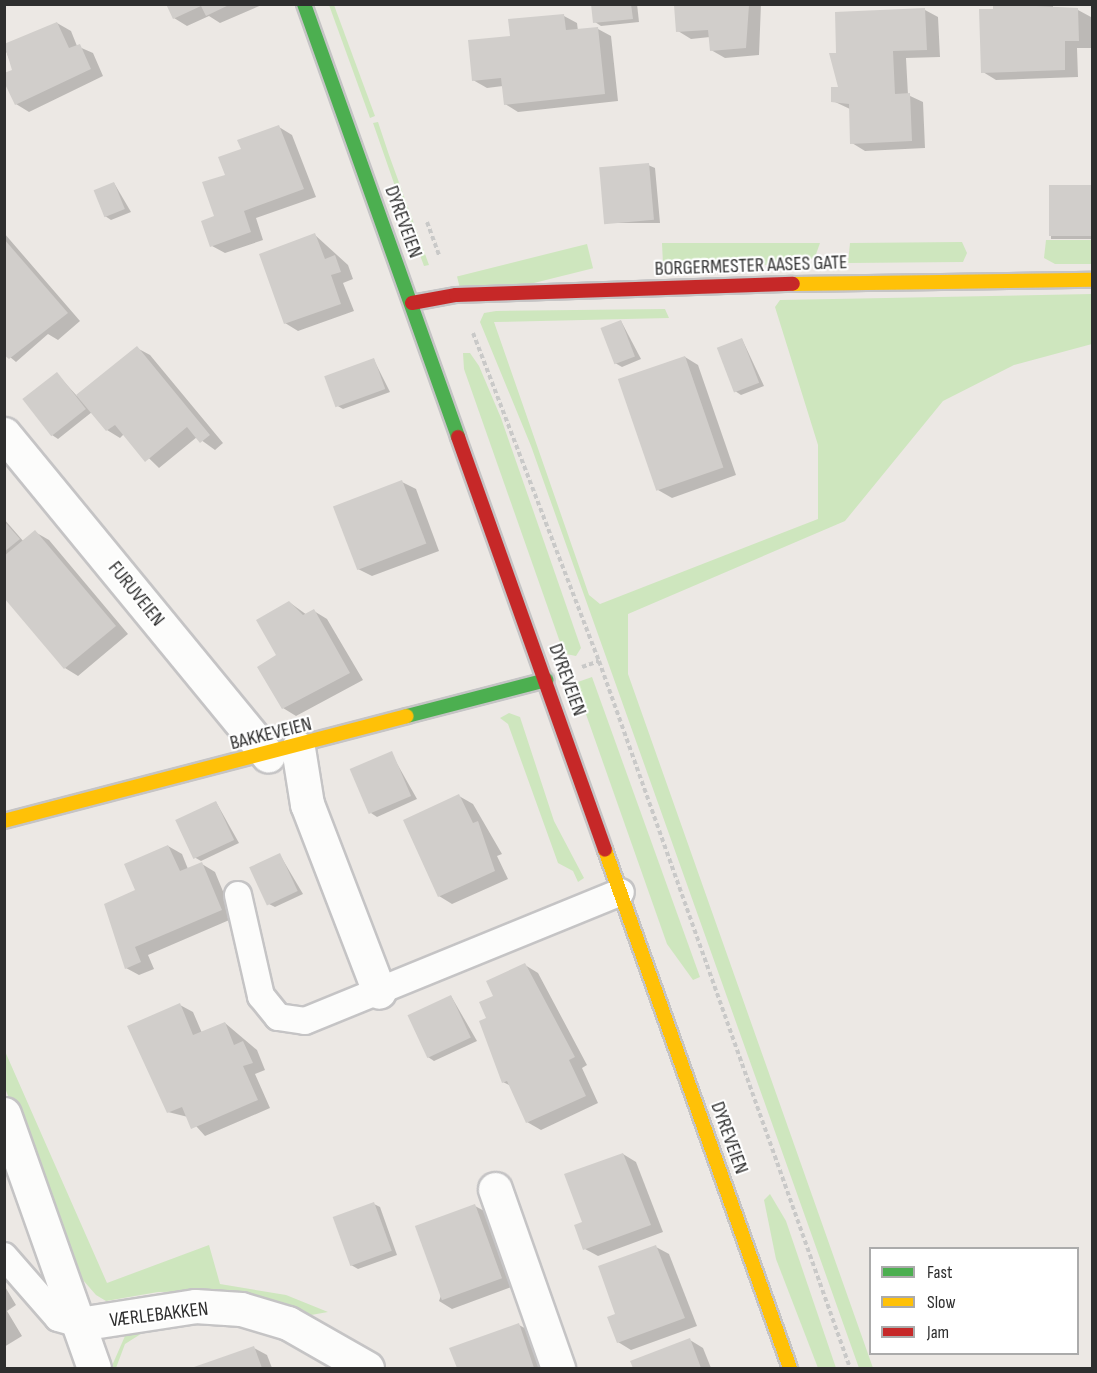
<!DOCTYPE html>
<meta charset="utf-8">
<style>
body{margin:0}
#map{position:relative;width:1097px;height:1373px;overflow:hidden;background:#ece8e4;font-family:"Sofia Sans Condensed",sans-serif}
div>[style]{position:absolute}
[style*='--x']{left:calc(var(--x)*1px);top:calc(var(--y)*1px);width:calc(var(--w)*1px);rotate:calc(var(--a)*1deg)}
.green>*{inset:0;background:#cee6be;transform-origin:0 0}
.shadow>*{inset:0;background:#0003;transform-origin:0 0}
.building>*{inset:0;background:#d1cecb;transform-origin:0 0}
.path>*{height:4px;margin-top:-2px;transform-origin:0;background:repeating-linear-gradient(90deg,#c9c9c8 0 4.5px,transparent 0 7.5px)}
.roads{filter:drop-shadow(2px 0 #c5c4c5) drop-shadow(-2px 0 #c5c4c5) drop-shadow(0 2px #c5c4c5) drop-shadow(0 -2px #c5c4c5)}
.lane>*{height:26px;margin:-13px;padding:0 13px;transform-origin:13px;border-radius:13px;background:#fcfcfb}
.street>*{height:33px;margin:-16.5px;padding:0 16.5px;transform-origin:16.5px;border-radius:16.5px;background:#fcfcfb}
.fast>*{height:14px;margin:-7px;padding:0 7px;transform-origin:7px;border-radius:7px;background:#4caf50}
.slow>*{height:14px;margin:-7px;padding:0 7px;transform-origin:7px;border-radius:7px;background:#ffc107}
.jam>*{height:14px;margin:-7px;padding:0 7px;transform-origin:7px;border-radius:7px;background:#c62828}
span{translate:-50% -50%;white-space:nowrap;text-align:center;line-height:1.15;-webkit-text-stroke:4.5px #fff;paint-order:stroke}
.street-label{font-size:20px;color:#2e2e2e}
.frame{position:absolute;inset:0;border:6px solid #2e2e2e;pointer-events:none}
.legend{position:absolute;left:869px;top:1247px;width:210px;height:108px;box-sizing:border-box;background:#fff;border:2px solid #ababab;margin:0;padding:8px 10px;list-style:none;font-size:18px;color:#2e2e2e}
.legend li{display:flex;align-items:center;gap:12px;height:30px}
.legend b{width:30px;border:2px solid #ababab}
</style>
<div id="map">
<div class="green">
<div style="clip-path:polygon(329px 5px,334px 5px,375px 116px,370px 118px)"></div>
<div style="clip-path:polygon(378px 122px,389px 155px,429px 265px,424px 266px,405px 215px,373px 123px)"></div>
<div style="clip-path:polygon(1046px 240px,1092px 240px,1092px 264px,1055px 264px,1044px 258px)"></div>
<div style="clip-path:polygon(962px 242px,967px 253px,963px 262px,848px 263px,850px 243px)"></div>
<div style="clip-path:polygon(820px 243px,815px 257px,800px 265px,663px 264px,662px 243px)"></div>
<div style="left:587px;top:244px;width:25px;height:134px;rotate:76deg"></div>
<div style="clip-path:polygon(1092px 294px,1092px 344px,1014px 365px,943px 401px,845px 521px,628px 614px,628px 674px,873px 1368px,859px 1368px,531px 446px,480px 322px,484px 313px,496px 311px,665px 309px,669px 318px,494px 322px,589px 595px,600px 604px,818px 519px,818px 445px,775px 307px,780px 300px)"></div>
<div style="clip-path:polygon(463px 353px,470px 353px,479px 366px,501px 418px,581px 648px,576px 656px,566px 654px,561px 645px,464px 369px)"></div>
<div style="clip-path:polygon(592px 677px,700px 977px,693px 980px,667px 944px,575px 683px)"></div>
<div style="clip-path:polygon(509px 713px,520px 717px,554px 821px,584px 878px,578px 882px,573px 871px,558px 863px,508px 724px,500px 718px)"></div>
<div style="clip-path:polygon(4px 1049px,107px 1283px,209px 1245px,220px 1284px,286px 1295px,328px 1312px,311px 1315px,221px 1291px,158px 1292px,106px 1301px,96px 1295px,76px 1272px,5px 1088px)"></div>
<div style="clip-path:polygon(770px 1194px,786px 1221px,836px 1368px,818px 1368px,776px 1259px,764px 1200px)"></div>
<div style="clip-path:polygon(177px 1322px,147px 1330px,125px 1344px,116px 1368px,111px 1368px,125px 1336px,142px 1327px)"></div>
</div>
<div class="shadow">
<div style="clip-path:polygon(168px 4px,264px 4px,220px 23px,209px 16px,187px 26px,174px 18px)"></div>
<div style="clip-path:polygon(593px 4px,637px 4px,639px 22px,601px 26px,595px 22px)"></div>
<div style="clip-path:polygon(675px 4px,761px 4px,759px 55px,725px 58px,711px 50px,710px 37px,691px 39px,678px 31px)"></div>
<div style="clip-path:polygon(995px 4px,1053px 4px,1053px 10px,1078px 10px,1091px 17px,1092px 48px,1077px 48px,1078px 77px,996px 80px,983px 72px)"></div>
<div style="clip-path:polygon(925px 10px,938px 17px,940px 57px,906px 58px,908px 95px,923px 102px,925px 148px,865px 151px,852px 143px,850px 109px,833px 101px,840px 88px,838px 54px)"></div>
<div style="clip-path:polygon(564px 16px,577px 23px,578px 31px,598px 29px,611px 36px,618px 101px,518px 112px,505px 104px,503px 86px,487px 88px,473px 80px,511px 37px)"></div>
<div style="clip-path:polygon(57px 23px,71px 31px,77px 46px,93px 53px,103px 76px,29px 112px,16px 104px,14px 71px,4px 46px)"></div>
<div style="clip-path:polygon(279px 127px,292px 135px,316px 197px,256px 218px,263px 240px,225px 253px,212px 246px,227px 176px,243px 150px)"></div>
<div style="clip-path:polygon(648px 165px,655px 168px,660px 223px,606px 223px)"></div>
<div style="clip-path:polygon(114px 183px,131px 212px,111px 220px,105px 216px)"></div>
<div style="left:1092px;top:187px;width:52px;height:41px;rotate:90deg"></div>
<div style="clip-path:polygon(4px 233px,80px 321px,58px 340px,48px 334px,16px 362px,4px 352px)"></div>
<div style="clip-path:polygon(315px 235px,348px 265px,353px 279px,343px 283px,354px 311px,298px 331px,285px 323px)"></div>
<div style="clip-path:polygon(621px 321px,641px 359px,622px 367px,615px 363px)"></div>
<div style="clip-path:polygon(742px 339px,764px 386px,741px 395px,735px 391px)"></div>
<div style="clip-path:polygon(137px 348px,150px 355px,223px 443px,215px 450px,197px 437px,159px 468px,124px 434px,120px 438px,107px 430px,92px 412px,58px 439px,52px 435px,57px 374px,77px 396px)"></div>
<div style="clip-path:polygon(685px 357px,698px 365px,736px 475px,672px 498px,658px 490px)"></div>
<div style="clip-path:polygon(374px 360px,390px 392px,343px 409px,336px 405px)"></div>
<div style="clip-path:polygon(402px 482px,416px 489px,439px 551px,372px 576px,358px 569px)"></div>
<div style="clip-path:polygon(4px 519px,24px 542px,35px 532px,49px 540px,128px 634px,78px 676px,65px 668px,4px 596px)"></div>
<div style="clip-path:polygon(289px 602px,307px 615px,314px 611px,327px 619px,363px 680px,296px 716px,283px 708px,278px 656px)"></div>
<div style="clip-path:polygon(391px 753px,417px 799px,377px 817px,371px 813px)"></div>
<div style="clip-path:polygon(459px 796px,473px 804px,502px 854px,497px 856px,508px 879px,452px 904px,439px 896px)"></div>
<div style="clip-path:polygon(216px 802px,239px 843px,201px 861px,194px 857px)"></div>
<div style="clip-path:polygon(168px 846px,182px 854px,188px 869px,202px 864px,215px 872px,234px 918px,148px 955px,154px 969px,139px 975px,126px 968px,137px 891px)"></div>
<div style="clip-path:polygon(280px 855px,303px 894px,275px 907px,269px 904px)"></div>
<div style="clip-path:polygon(525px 965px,538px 973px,587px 1065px,582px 1068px,598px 1103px,541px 1130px,527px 1122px,511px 1086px,503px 1082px,495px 996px)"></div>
<div style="clip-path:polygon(451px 996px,477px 1041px,434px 1061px,428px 1057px)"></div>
<div style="clip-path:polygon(180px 1005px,193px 1012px,202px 1033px,225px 1023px,257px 1050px,265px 1070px,255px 1074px,270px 1108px,205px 1136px,188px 1117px,168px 1112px)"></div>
<div style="clip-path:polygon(623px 1154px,636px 1162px,663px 1232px,598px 1256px,585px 1249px,584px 1223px)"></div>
<div style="clip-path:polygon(374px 1204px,380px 1207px,397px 1255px,358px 1269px,351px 1265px)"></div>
<div style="clip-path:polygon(475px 1206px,488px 1213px,514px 1286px,452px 1309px,439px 1301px)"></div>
<div style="clip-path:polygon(656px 1247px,669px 1254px,697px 1326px,631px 1350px,618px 1342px)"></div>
<div style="clip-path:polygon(4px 1285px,16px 1305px,7px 1311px,22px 1336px,4px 1347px)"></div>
<div style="clip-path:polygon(519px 1325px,532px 1332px,545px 1368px,459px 1368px,451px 1349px)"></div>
<div style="clip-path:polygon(690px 1340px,703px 1348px,711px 1368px,635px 1368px,632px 1362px)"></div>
<div style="clip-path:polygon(254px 1348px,267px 1355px,272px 1368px,196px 1368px)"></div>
</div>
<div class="building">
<div style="clip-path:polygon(166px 4px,231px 4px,206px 16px,201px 6px,173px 19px)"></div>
<div style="clip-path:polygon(591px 4px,631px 4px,633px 19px,593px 23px)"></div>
<div style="clip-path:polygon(993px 4px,1078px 8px,1079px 41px,1065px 41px,1065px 70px,981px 73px,979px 9px,993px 9px)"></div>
<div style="clip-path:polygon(674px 5px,749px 5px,746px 48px,710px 51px,708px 30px,676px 32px)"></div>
<div style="clip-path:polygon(925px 8px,927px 50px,893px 51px,895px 94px,910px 93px,912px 141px,850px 144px,849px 104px,831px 102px,831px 87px,838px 87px,829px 53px,836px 53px,835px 12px)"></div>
<div style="clip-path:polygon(564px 14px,566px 30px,598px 27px,605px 94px,504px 105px,501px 78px,472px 81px,468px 40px,510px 36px,508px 19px)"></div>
<div style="clip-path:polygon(57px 22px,69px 48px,80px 44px,91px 69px,15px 105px,4px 82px,4px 73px,12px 70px,4px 44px)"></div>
<div style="clip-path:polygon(279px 125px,304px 189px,244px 211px,251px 232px,210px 247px,201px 221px,214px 216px,202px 182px,225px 175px,218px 157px,241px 149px,237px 140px)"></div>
<div style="left:649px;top:163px;width:57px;height:50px;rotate:85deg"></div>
<div style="left:114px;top:182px;width:29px;height:22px;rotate:68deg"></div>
<div style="left:1092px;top:185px;width:51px;height:43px;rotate:90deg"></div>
<div style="clip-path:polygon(315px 233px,325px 259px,335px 255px,341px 272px,331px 275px,341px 304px,284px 324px,259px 254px)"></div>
<div style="clip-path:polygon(4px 239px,68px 313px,9px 359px,4px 355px)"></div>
<div style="left:621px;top:320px;width:39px;height:22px;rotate:69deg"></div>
<div style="left:742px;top:338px;width:48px;height:27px;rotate:69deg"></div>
<div style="clip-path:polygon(137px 346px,210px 435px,200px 443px,187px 427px,145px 462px,115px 425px,106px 431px,76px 395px)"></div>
<div style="left:685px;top:356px;width:118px;height:71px;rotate:71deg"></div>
<div style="left:374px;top:358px;width:33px;height:53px;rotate:70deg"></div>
<div style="left:57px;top:372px;width:47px;height:44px;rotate:52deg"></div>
<div style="left:402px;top:480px;width:68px;height:74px;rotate:69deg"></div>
<div style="clip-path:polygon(4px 521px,20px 539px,4px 552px)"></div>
<div style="clip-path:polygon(35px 530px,116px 626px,64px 669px,4px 598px,4px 556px)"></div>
<div style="clip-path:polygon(289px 601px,303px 615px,314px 609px,350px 673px,282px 709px,257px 667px,276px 655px,256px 620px)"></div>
<div style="left:392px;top:751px;width:49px;height:46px;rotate:67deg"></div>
<div style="clip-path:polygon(459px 794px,473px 823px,478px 821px,495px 871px,438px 897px,403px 820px)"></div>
<div style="left:216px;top:801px;width:43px;height:45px;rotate:65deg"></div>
<div style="clip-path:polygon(168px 845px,180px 871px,202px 862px,222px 910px,135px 947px,141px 962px,125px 969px,104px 904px,135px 890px,124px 864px)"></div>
<div style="left:280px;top:853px;width:42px;height:34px;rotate:65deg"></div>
<div style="clip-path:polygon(525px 963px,575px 1057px,569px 1060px,586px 1096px,526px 1123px,507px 1081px,502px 1083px,479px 1021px,486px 1018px,479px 1002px,493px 996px,486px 981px)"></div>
<div style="left:451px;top:995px;width:47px;height:48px;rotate:65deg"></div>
<div style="clip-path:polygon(180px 1003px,193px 1035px,225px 1022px,234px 1045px,243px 1041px,253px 1063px,243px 1066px,258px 1100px,191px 1129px,182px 1107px,167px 1113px,127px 1026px)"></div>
<div style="clip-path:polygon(623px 1153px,651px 1225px,583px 1250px,574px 1225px,582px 1222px,564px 1174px)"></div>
<div style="left:374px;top:1202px;width:52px;height:44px;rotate:70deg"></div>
<div style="left:475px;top:1204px;width:79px;height:64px;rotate:70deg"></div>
<div style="clip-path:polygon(656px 1245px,685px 1318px,617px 1343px,607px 1317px,615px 1314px,598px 1266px)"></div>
<div style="clip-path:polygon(519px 1323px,534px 1368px,457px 1368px,449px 1348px)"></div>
<div style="clip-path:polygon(690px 1338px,701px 1368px,633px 1368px,630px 1361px)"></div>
<div style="clip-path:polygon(254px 1346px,262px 1368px,195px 1368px,194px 1367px)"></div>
</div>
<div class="path">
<div style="--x:427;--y:222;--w:37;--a:70"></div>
<div style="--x:473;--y:333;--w:351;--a:69"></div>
<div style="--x:599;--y:661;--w:750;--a:70.45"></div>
<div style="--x:582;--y:667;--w:18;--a:-19"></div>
</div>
<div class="roads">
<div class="lane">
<div style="--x:238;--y:895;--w:104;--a:77.2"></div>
<div style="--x:261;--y:996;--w:27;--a:51"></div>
<div style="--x:278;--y:1017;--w:27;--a:8"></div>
<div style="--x:305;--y:1021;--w:341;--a:-22.2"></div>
<div style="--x:4;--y:1256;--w:82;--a:48.9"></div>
<div style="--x:58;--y:1318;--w:22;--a:16"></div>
</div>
<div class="street">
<div style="--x:4;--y:434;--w:416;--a:50.6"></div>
<div style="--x:298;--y:748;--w:57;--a:80.9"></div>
<div style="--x:307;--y:804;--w:201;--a:69"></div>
<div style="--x:4;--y:1114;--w:269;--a:70.5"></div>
<div style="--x:495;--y:1189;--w:190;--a:70.6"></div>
<div style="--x:79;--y:1324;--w:117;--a:-8.8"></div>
<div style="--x:195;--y:1306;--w:46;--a:3.7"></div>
<div style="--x:241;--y:1309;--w:49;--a:16.6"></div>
<div style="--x:288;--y:1323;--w:91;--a:29.7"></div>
</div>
<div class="fast">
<div style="--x:304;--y:4;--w:460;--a:70.4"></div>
<div style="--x:407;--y:716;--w:144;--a:-14.5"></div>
</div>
<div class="slow">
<div style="--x:793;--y:284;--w:299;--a:-0.8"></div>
<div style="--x:4;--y:821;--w:416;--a:-14.6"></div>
<div style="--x:605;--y:850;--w:550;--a:70.35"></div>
</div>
<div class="jam">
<div style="--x:412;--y:303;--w:45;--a:-10.3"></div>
<div style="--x:456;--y:295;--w:337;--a:-1.9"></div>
<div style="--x:458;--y:437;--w:438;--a:70.4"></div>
</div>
</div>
<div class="street-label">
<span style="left:403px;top:222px;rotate:70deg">DYREVEIEN</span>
<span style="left:751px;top:266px;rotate:-2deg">BORGERMESTER AASES GATE</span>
<span style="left:136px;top:594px;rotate:51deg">FURUVEIEN</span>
<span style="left:567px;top:680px;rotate:70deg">DYREVEIEN</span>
<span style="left:271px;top:734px;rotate:-14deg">BAKKEVEIEN</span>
<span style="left:729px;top:1138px;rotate:70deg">DYREVEIEN</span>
<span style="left:159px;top:1315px;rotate:-7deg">VÆRLEBAKKEN</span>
</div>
<div class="frame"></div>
<ul class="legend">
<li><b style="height:8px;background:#4caf50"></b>Fast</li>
<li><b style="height:8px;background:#ffc107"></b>Slow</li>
<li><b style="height:8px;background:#c62828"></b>Jam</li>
</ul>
</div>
